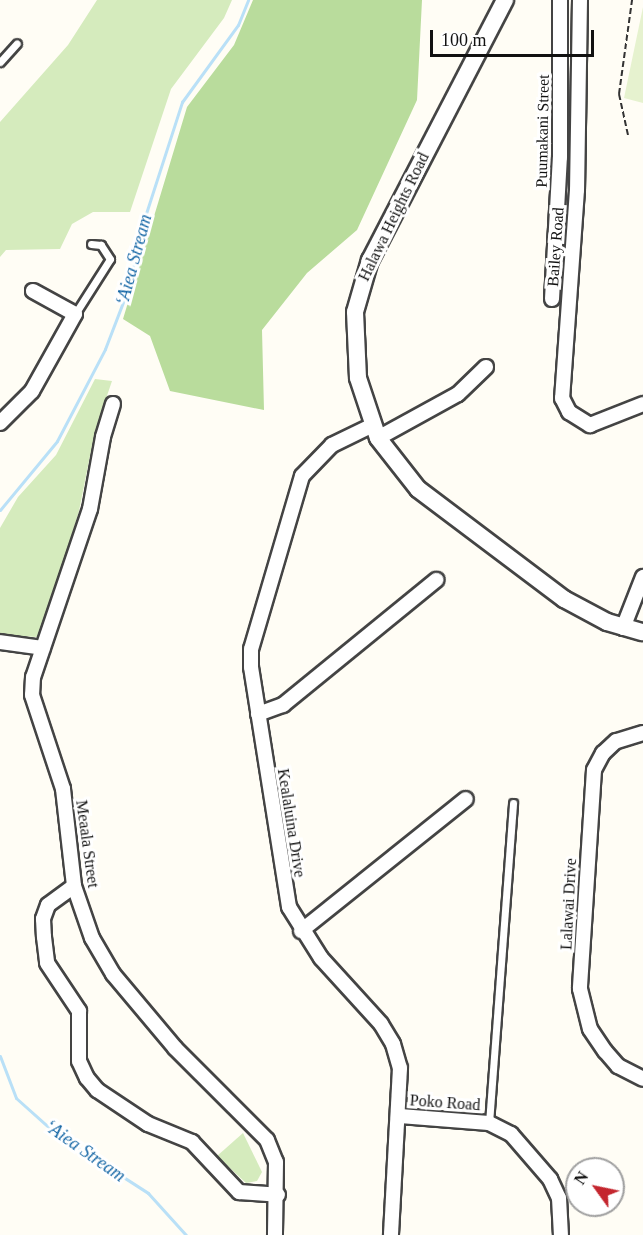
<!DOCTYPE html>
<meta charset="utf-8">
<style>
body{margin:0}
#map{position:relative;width:643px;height:1235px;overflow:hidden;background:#fffdf5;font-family:"Times New Roman",serif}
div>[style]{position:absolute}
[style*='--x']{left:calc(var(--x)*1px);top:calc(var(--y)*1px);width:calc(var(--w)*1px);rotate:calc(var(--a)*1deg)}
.green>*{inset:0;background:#d5ebbd}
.forest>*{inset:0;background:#b9dc9c}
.pitch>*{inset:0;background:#e6f2cf}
.stream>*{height:3px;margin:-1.5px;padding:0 1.5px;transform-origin:1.5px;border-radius:1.5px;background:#b9e0f7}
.path>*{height:2px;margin-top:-1px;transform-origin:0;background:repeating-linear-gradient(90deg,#333 0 6px,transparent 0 9px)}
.roads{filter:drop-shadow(2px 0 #444) drop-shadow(-2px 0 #444) drop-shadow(0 2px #444) drop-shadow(0 -2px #444)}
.service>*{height:7px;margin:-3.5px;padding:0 3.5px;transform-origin:3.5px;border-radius:3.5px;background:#fff}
.minor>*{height:14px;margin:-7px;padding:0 7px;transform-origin:7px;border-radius:7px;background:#fff}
.tertiary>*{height:16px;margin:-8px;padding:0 8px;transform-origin:8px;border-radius:8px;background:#fff}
span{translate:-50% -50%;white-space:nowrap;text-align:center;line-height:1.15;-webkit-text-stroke:6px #fff;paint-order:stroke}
.street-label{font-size:16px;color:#111}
.water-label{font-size:18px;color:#1768a6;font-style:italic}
.north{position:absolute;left:565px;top:1157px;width:60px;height:60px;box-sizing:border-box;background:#fff;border:2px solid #a0a0a0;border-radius:50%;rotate:303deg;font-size:16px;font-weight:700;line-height:24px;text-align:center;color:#111}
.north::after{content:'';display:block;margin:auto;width:21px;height:27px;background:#c4262e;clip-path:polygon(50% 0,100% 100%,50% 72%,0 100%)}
.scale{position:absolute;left:430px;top:30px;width:164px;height:27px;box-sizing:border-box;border:3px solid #111;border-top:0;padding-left:8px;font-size:18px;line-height:21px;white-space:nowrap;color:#111;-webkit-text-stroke:4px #fff;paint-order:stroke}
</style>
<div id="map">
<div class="green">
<div style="clip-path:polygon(97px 0,232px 0,224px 18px,171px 89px,130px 212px,93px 212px,72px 224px,60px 249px,6px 250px,0 257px,0 122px,68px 45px)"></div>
<div style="clip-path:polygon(95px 379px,112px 381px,95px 431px,79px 511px,42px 631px,37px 637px,0 635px,0 528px,18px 497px,56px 455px)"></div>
<div style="clip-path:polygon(243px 1133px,262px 1172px,257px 1181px,246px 1183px,217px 1156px)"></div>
</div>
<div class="forest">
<div style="clip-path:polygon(253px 0,422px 0,417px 100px,357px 230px,307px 273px,262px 330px,264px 410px,170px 391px,150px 336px,123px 319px,187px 107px,234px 45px)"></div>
</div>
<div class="pitch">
<div style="clip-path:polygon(643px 7px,643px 103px,624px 98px)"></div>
</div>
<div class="stream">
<div style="--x:0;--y:510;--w:89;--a:-50.4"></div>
<div style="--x:57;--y:441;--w:104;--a:-62.4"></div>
<div style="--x:105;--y:349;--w:70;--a:-69"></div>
<div style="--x:130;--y:284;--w:53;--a:-79.1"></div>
<div style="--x:140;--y:232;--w:137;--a:-72.1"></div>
<div style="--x:182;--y:102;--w:95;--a:-54"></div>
<div style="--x:238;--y:25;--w:27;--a:-68"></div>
<div style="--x:0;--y:1056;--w:45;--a:69.1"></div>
<div style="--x:16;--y:1098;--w:52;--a:41.9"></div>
<div style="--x:55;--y:1133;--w:111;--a:32.8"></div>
<div style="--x:148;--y:1193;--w:57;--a:47.9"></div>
</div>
<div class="path">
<div style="--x:628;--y:135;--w:42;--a:-102.4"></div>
<div style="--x:619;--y:94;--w:95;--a:-82.1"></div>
</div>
<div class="roads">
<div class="service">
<div style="--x:0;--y:62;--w:25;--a:-48"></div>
<div style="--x:75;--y:314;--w:65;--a:-57.5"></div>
<div style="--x:110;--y:259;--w:17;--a:-123"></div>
<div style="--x:101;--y:245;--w:10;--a:-174"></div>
<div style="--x:489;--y:1123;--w:321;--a:-85.7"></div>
</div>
<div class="minor">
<div style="--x:580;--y:0;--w:190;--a:90.9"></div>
<div style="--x:577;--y:190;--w:209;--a:94.1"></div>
<div style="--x:562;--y:398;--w:16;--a:63"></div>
<div style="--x:569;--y:412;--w:25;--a:32"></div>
<div style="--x:590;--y:425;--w:57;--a:-21.6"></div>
<div style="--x:552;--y:299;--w:142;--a:-86.8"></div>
<div style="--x:560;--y:157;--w:157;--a:-90"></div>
<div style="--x:113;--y:404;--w:34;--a:107"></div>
<div style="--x:103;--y:437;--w:73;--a:100.2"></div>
<div style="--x:90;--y:509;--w:177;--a:108.7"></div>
<div style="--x:33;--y:677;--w:18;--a:93"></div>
<div style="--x:32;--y:695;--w:99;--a:71.7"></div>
<div style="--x:63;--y:789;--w:98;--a:83.5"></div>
<div style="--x:74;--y:886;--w:55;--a:70.9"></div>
<div style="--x:92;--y:938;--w:42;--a:59.7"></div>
<div style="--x:113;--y:974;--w:97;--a:50"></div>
<div style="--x:175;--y:1048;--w:130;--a:45"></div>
<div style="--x:267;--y:1140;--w:24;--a:68"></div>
<div style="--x:276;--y:1162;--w:73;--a:90.8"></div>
<div style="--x:0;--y:423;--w:45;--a:-45"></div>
<div style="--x:32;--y:391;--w:88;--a:-60.8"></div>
<div style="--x:75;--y:314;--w:48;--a:-151.3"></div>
<div style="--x:373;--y:425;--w:46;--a:154"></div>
<div style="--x:332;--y:445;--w:43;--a:134.1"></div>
<div style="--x:302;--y:476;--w:180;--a:106.4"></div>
<div style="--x:251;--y:649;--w:18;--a:90"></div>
<div style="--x:251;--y:667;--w:243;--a:81"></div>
<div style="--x:289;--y:907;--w:60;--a:57.9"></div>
<div style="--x:321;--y:958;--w:89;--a:47.7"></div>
<div style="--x:381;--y:1024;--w:23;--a:59"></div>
<div style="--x:393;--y:1044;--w:25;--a:74"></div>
<div style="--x:400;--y:1068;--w:167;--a:93.1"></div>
<div style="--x:378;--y:438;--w:91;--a:-28.8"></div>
<div style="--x:458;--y:394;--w:39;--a:-44"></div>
<div style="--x:623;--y:628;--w:55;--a:-68.6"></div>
<div style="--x:0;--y:642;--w:43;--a:7.9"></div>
<div style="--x:258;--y:714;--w:27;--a:-20"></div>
<div style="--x:283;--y:705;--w:198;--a:-39.2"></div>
<div style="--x:643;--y:733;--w:28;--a:163"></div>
<div style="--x:616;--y:741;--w:18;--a:137"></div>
<div style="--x:603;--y:753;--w:19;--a:118"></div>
<div style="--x:594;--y:770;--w:219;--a:93.7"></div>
<div style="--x:580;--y:989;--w:41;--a:76"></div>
<div style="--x:590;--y:1029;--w:27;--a:56"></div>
<div style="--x:605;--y:1051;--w:20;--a:49"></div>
<div style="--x:618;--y:1066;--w:28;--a:27"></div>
<div style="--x:74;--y:886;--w:32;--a:144"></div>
<div style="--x:48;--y:905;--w:15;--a:110"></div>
<div style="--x:43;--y:919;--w:18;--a:87"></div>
<div style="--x:44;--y:937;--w:26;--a:83"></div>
<div style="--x:47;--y:963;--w:58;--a:56.3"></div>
<div style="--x:79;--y:1011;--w:50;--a:90"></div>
<div style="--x:79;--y:1061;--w:19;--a:65"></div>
<div style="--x:87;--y:1078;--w:16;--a:50"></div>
<div style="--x:97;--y:1090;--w:61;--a:33.7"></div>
<div style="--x:148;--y:1124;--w:48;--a:22.2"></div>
<div style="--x:192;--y:1142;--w:69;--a:46.8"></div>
<div style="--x:239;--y:1192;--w:39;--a:4"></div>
<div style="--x:301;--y:931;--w:211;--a:-38.7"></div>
<div style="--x:400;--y:1116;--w:89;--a:4.5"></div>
<div style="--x:489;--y:1123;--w:25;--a:27"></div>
<div style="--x:511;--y:1134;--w:60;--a:49.1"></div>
<div style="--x:550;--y:1179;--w:21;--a:65"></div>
<div style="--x:559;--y:1198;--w:37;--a:87"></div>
</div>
<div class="tertiary">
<div style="--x:505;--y:0;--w:293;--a:117.4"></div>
<div style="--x:370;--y:260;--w:54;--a:106.1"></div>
<div style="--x:355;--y:312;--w:66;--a:87.4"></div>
<div style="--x:358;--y:378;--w:63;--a:71.6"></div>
<div style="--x:378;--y:438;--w:65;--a:51.9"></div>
<div style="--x:418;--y:489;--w:183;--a:37"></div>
<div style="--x:564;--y:599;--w:49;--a:28.1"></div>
<div style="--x:607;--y:622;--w:37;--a:16"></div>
</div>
</div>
<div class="street-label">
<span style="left:543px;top:131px;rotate:-89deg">Puumakani Street</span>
<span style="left:394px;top:217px;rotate:-64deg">Halawa Heights Road</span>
<span style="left:556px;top:247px;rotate:-86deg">Bailey Road</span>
<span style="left:291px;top:823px;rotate:81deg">Kealaluina Drive</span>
<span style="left:87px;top:844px;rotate:82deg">Meaala Street</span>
<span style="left:569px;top:904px;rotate:-87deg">Lalawai Drive</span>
<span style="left:445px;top:1103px;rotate:4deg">Poko Road</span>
</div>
<div class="water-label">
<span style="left:134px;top:260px;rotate:-75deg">ʻAiea Stream</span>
<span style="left:85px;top:1151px;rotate:35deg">ʻAiea Stream</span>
</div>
<div class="north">N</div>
<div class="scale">100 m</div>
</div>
